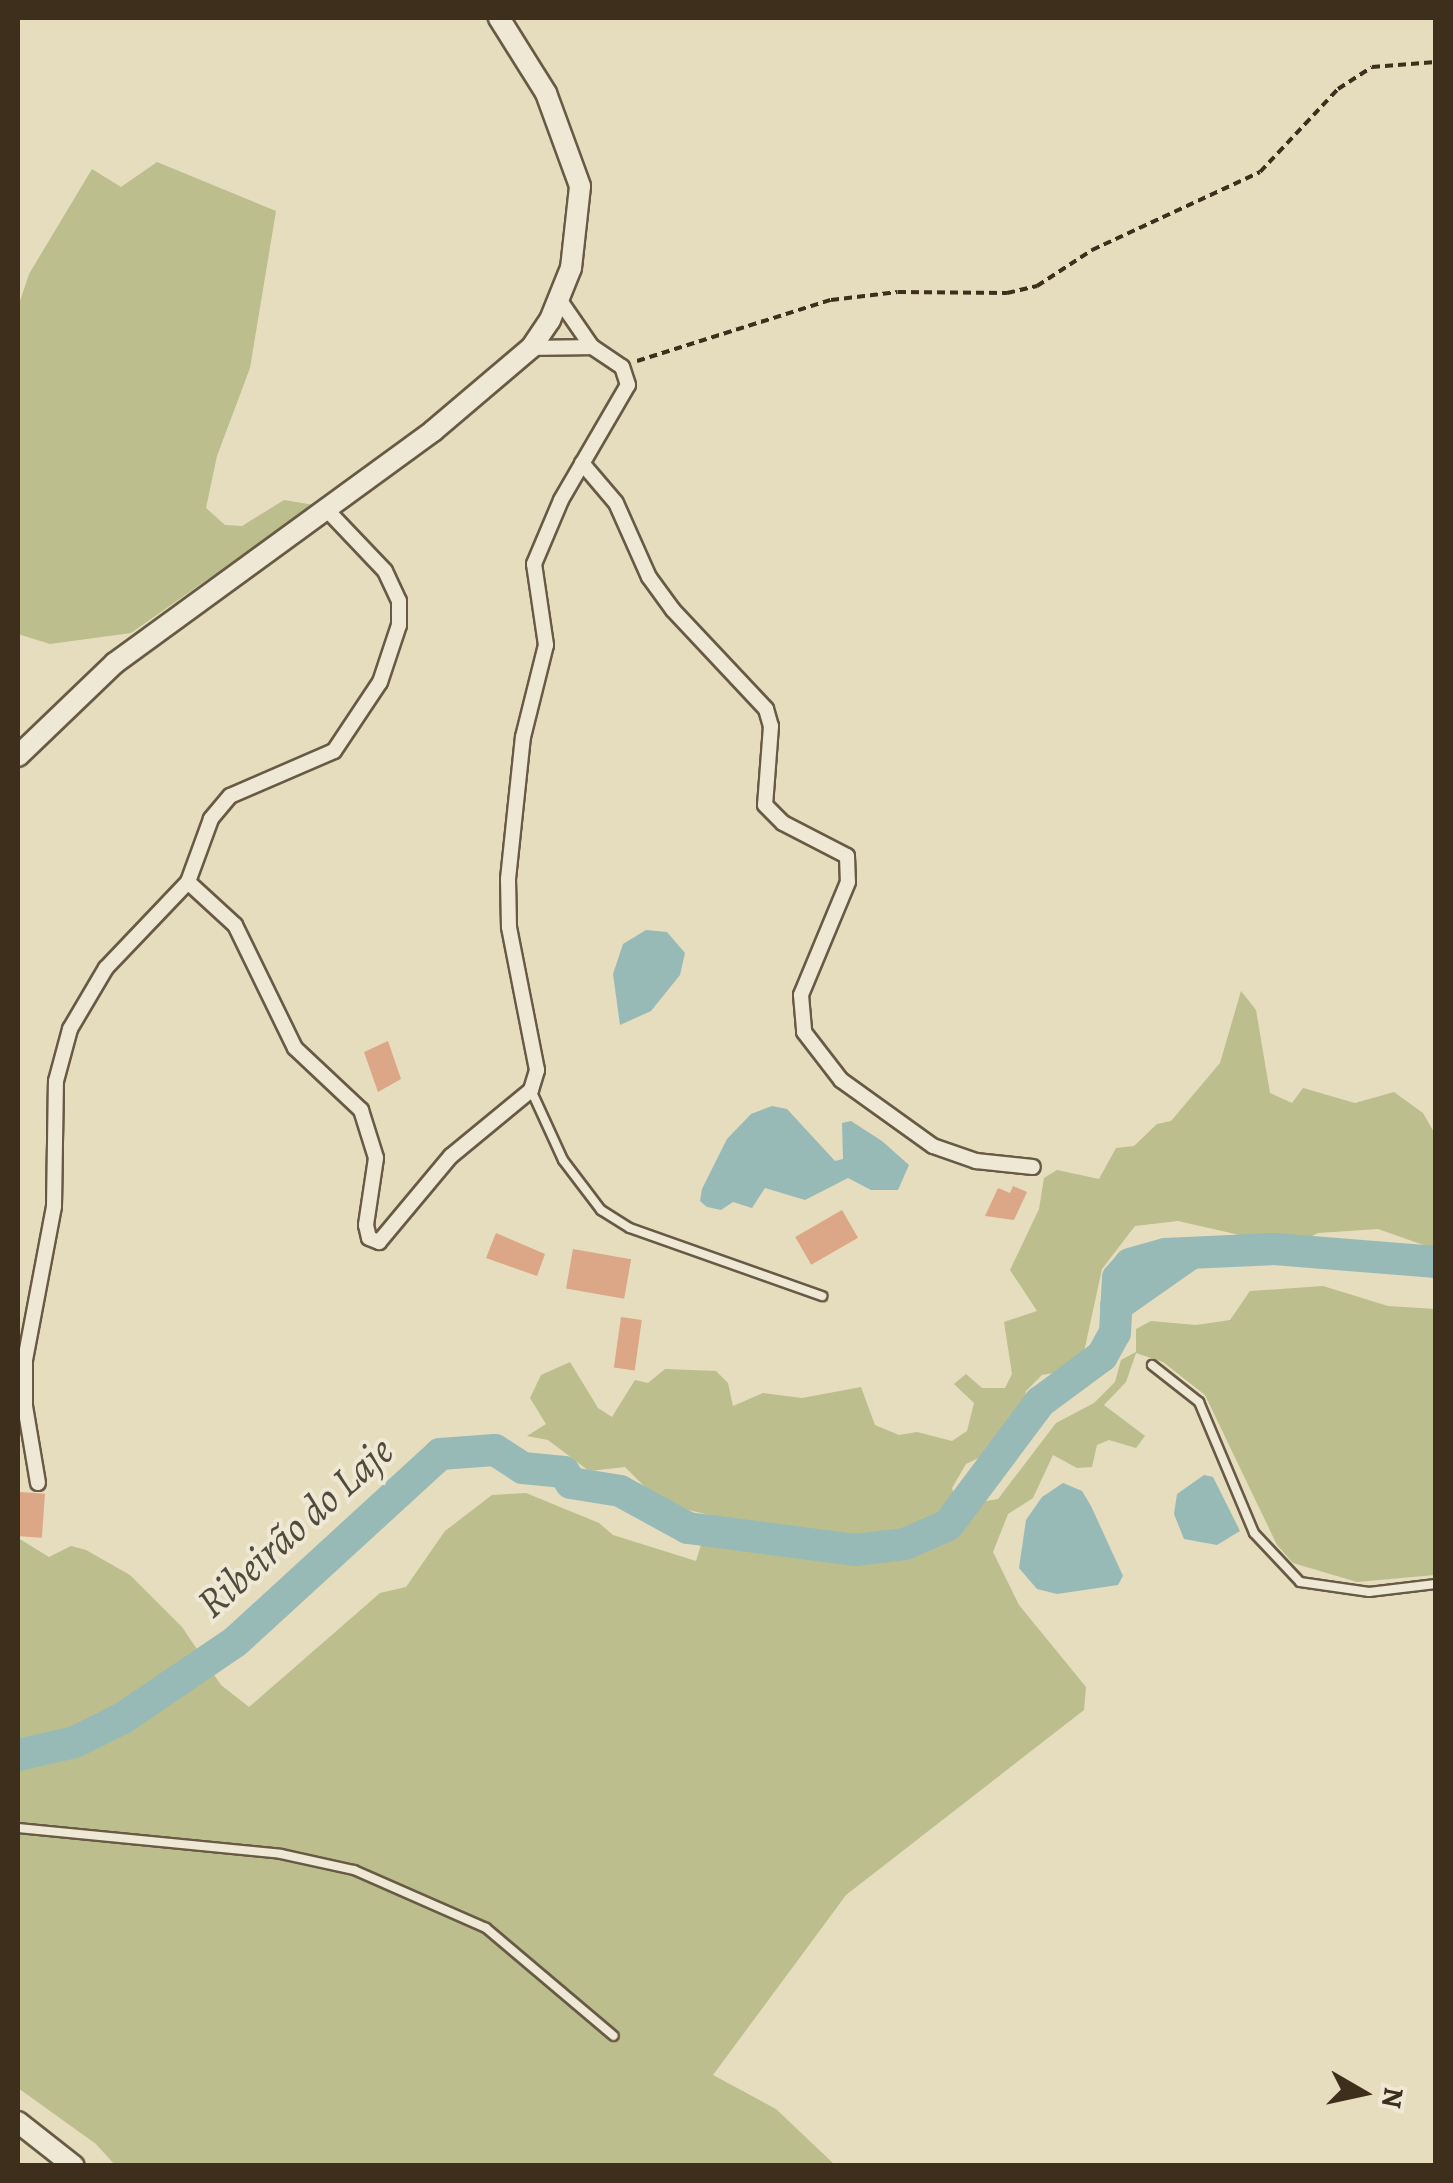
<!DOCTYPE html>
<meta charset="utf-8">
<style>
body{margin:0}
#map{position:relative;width:1453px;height:2183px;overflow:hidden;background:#e6dcbe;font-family:Alegreya,serif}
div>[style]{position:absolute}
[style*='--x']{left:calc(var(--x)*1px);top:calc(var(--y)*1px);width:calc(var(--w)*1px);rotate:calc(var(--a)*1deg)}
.green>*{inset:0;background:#bcbe8d}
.water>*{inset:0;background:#97bab7}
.river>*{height:32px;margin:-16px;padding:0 16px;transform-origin:16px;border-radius:16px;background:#97bab7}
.building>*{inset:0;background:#dba786;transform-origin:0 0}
.path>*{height:4px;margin-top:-2px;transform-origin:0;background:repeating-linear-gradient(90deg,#3e2f1d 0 8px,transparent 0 13px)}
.roads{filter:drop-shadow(2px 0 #685a45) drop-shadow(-2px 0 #685a45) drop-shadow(0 2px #685a45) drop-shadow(0 -2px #685a45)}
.lane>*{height:8px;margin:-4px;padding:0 4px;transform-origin:4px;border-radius:4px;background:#efe8d5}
.street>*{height:14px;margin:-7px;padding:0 7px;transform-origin:7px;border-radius:7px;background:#efe8d5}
.secondary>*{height:20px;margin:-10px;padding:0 10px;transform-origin:10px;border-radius:10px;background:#efe8d5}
span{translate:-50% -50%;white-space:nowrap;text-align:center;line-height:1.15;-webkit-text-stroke:8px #efe8d5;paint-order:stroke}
.water-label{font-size:42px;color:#504b3c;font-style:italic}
.frame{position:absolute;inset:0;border:20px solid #3e2f1d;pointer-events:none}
.north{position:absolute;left:1313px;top:2043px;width:100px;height:100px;-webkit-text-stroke:8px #efe8d5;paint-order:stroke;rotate:99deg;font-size:28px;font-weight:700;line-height:40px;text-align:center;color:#3e2f1d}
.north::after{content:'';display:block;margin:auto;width:35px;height:45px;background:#3e2f1d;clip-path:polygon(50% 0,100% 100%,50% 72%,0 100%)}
</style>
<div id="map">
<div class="green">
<div style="clip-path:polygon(157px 162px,276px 211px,250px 368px,217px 456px,206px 508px,225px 525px,242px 526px,284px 500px,314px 505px,131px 633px,50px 644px,18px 634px,18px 307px,29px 274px,92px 169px,121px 187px)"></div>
<div style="clip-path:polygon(1241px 991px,1256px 1010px,1270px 1093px,1292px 1103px,1303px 1088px,1355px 1103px,1394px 1092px,1423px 1113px,1435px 1134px,1435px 1249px,1378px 1229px,1318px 1233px,1305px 1240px,1244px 1236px,1178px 1221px,1135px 1226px,1102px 1269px,1082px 1361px,1075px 1369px,1042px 1375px,1026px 1391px,1024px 1405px,989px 1453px,966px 1464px,952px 1488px,956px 1500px,968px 1504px,998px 1499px,1056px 1423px,1094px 1403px,1115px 1382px,1121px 1360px,1136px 1352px,1136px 1329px,1151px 1321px,1196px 1325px,1230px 1320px,1250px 1291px,1323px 1286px,1388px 1306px,1435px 1309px,1435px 1575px,1357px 1582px,1293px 1563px,1277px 1545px,1205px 1395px,1163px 1362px,1136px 1353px,1126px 1382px,1104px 1405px,1145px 1436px,1136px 1448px,1109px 1440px,1097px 1445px,1092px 1467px,1077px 1468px,1053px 1455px,1033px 1498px,1008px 1514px,993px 1552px,1019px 1605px,1086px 1687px,1084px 1710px,846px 1895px,713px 2075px,776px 2109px,835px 2165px,115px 2165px,96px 2144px,18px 2088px,18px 1538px,49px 1557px,71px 1546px,86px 1550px,130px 1575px,182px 1627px,221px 1685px,249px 1707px,380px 1593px,406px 1587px,445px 1531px,492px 1495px,526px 1493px,599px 1523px,613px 1535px,696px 1561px,710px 1515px,662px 1504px,625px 1467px,589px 1471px,548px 1440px,527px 1436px,546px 1424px,530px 1398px,541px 1375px,570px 1362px,598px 1408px,612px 1417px,635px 1380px,648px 1383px,665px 1369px,716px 1371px,728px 1383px,733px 1406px,763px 1393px,802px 1398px,861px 1387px,875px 1425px,899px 1435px,917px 1432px,952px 1441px,967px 1431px,974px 1403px,954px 1384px,966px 1374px,982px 1388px,1005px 1388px,1012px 1374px,1004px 1322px,1037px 1311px,1010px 1270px,1039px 1209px,1044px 1178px,1057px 1170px,1099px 1179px,1116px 1148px,1134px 1146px,1157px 1124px,1171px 1121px,1220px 1063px)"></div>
</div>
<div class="water">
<div style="clip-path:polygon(646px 930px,667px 932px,685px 953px,680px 975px,651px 1011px,620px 1025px,613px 974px,623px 944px)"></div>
<div style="clip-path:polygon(772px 1106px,787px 1109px,835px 1161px,843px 1159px,842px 1123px,851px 1121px,882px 1141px,909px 1165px,898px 1190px,871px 1190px,848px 1178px,805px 1200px,765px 1188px,752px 1208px,733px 1202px,721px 1210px,707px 1207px,700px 1201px,702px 1189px,727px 1139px,751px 1114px)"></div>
<div style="clip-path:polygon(1204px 1475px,1213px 1477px,1240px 1531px,1217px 1545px,1184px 1539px,1174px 1514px,1177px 1494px)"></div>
<div style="clip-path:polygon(1063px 1483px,1082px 1491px,1091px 1506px,1123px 1576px,1118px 1585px,1057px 1594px,1037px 1589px,1019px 1568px,1026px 1520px,1042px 1497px)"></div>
</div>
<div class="river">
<div style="--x:1116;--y:1306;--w:90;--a:-35.1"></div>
<div style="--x:18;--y:1755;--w:58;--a:-12.8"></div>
<div style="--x:75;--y:1742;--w:54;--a:-26.6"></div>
<div style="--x:123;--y:1718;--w:135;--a:-34.2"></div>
<div style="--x:235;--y:1642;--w:278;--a:-42.5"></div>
<div style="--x:440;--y:1454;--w:55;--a:-4.2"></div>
<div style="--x:495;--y:1450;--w:33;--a:33"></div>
<div style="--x:523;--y:1468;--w:41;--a:5.6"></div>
<div style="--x:564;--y:1472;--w:13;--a:58"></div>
<div style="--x:571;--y:1483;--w:50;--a:9.3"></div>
<div style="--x:620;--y:1491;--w:77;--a:28.6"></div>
<div style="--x:688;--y:1528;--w:168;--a:7.5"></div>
<div style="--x:855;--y:1550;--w:50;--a:-6.8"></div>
<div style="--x:905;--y:1544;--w:47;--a:-23.8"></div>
<div style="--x:948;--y:1525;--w:154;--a:-53.2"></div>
<div style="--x:1040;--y:1402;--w:77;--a:-36.6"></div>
<div style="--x:1102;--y:1356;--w:26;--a:-61"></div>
<div style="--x:1115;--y:1333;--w:55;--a:-86.9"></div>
<div style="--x:1118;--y:1278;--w:18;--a:-49"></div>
<div style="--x:1130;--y:1264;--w:36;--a:-16"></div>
<div style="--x:1165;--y:1254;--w:109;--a:-2.6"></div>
<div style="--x:1274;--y:1249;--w:163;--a:4.6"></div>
</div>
<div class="building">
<div style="clip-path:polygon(388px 1041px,401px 1079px,378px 1092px,364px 1052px)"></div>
<div style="clip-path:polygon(1013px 1186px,1027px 1192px,1014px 1220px,985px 1216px,998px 1188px,1010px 1193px)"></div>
<div style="left:842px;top:1210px;width:32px;height:54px;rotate:60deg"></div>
<div style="clip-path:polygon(496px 1233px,545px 1254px,537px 1276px,486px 1258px)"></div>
<div style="left:573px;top:1249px;width:59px;height:40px;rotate:10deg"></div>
<div style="left:621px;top:1317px;width:21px;height:51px;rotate:8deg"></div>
<div style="left:19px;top:1492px;width:26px;height:44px;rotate:4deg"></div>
</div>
<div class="path">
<div style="--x:637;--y:361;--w:203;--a:-17.5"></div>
<div style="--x:831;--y:300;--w:67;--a:-6.8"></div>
<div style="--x:898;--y:292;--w:109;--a:0.5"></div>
<div style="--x:1007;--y:293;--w:31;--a:-13"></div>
<div style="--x:1037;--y:286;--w:66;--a:-33.2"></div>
<div style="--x:1092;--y:250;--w:185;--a:-24.9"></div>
<div style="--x:1260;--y:172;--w:114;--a:-46.8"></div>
<div style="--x:1338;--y:89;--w:40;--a:-32.9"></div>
<div style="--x:1372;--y:67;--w:64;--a:-4.5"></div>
</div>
<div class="roads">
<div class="lane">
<div style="--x:531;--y:1090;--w:77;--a:65.4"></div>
<div style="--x:563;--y:1160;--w:63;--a:52.8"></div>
<div style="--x:601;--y:1210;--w:34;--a:32"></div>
<div style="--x:630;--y:1228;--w:204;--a:19.5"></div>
<div style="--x:1152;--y:1365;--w:60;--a:38.2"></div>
<div style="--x:1199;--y:1402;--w:142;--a:67.2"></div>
<div style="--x:1254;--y:1533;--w:67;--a:46.8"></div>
<div style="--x:1300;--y:1582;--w:70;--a:8.2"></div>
<div style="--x:1369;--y:1592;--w:67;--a:-6.8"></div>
<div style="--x:18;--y:1828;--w:264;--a:5.6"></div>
<div style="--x:281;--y:1854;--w:75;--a:12.4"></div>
<div style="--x:354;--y:1870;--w:144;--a:23.7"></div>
<div style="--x:486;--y:1928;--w:167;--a:40.2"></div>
</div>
<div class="street">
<div style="--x:531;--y:348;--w:61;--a:-0.9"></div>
<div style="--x:582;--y:463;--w:52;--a:49.6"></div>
<div style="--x:616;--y:503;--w:81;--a:66"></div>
<div style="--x:649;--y:577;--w:41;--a:54"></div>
<div style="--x:673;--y:610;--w:136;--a:46.8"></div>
<div style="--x:766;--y:709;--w:18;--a:74"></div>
<div style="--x:771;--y:726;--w:79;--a:94.3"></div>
<div style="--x:765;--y:805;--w:25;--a:45"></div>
<div style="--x:783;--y:823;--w:72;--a:27.3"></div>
<div style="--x:847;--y:856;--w:26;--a:88"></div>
<div style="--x:848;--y:882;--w:122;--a:112.6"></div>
<div style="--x:801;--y:995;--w:37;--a:85"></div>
<div style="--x:804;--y:1032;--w:61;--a:52.4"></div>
<div style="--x:841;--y:1080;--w:113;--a:35.7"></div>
<div style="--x:933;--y:1146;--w:46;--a:19.2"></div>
<div style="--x:976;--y:1161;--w:57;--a:6"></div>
<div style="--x:327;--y:510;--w:84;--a:46.4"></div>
<div style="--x:385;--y:571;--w:33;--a:65"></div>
<div style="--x:399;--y:601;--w:24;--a:90"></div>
<div style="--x:399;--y:625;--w:60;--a:108.4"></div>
<div style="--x:380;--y:682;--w:83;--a:123.7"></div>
<div style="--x:334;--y:751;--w:113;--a:156.6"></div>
<div style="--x:230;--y:796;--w:30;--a:130"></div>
<div style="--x:211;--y:819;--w:67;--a:110.1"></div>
<div style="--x:188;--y:882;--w:64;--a:42.5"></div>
<div style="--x:235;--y:925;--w:137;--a:64"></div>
<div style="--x:295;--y:1048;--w:91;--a:43.2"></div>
<div style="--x:361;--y:1110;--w:50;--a:72.6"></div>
<div style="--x:376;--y:1158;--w:68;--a:98.5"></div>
<div style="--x:366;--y:1225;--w:13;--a:77"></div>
<div style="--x:369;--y:1238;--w:11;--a:22"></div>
<div style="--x:379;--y:1242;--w:112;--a:-50.1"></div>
<div style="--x:451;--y:1156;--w:104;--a:-39.5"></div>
<div style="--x:531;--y:1090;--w:21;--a:-73"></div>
<div style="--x:537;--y:1070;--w:146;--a:-101.1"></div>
<div style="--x:509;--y:927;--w:48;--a:-91.2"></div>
<div style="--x:508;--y:879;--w:143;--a:-84"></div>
<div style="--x:523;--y:737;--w:95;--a:-76"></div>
<div style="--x:546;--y:645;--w:82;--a:-98.4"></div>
<div style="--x:534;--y:564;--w:69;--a:-67.1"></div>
<div style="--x:561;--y:500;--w:133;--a:-59.8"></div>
<div style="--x:628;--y:385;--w:19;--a:-108"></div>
<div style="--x:622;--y:367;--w:36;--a:-146"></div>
<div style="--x:592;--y:347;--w:55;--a:-124.6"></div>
<div style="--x:38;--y:1483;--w:78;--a:-99.6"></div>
<div style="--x:25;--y:1406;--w:46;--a:-90"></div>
<div style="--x:25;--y:1360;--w:157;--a:-79.3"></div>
<div style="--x:54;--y:1206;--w:125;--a:-89.1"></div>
<div style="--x:56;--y:1081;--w:54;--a:-74.9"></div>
<div style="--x:70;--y:1029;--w:71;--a:-59.5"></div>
<div style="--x:106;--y:968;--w:119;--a:-46.4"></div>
</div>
<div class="secondary">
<div style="--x:18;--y:756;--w:134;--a:-43.8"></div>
<div style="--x:115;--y:663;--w:394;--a:-36.1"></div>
<div style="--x:433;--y:431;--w:128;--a:-40.3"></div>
<div style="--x:531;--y:348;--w:34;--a:-56"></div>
<div style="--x:550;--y:320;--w:56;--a:-68"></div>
<div style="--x:571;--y:268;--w:82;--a:-83.7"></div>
<div style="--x:580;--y:186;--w:99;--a:-110.1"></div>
<div style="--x:546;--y:93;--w:89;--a:-122.1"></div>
<div style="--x:18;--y:2122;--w:71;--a:38.2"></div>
</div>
</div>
<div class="water-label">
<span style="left:295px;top:1527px;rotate:-42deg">Ribeirão do Laje</span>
</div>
<div class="frame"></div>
<div class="north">N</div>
</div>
